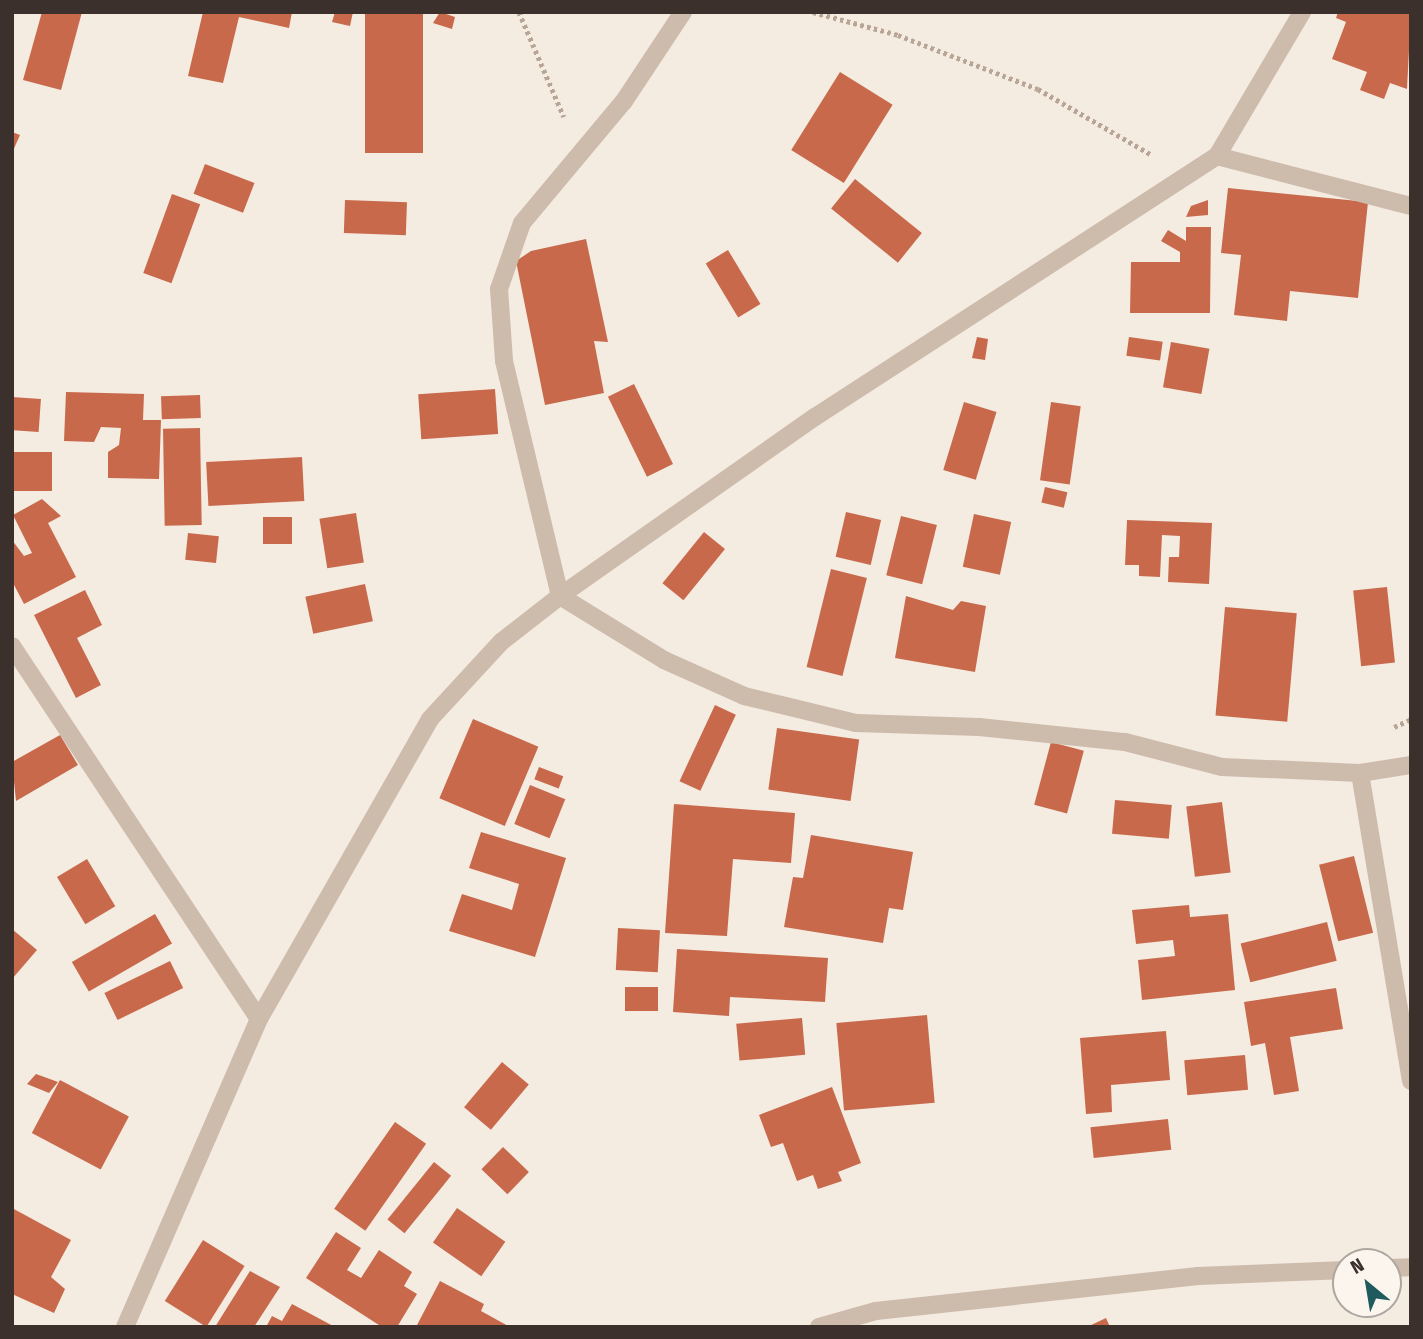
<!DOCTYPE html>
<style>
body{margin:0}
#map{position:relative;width:1423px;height:1339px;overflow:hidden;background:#f4ebe1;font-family:"Fira Sans Condensed",sans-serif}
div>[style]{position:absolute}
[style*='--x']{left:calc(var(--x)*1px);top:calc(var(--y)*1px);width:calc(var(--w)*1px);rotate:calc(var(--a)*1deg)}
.building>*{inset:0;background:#c8694b;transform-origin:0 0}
.path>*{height:4.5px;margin-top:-2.25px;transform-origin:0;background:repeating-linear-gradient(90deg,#b9a596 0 3.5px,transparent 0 7px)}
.minor>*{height:18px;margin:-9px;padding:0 9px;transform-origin:9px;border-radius:9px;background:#cdbbac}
span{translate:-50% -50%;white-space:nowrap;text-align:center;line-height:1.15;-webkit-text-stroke:5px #fbf5ee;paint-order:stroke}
.frame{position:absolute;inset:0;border:14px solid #3b302b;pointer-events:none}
.north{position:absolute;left:1332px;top:1248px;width:70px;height:70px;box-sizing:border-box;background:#fbf5ee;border:2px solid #aea6a0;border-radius:50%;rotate:330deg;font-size:19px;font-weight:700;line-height:28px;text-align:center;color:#3b302b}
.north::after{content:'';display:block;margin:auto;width:24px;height:32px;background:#1f5a5e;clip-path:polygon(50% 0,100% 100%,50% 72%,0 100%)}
</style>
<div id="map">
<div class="building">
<div style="clip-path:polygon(42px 12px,82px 12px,61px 90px,23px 80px)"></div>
<div style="clip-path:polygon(203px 12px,292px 12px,289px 28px,239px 17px,223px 83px,188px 76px)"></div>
<div style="clip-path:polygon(335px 12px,353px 12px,350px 26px,332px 22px)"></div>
<div style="left:365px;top:12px;width:58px;height:141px"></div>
<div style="clip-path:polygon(440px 12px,455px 17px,452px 29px,433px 23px)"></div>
<div style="clip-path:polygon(1338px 12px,1411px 12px,1407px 89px,1390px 83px,1384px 99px,1360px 90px,1367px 72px,1332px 59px,1346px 22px,1336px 18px)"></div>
<div style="left:840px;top:72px;width:62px;height:92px;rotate:32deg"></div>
<div style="clip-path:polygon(12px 132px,20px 135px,12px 153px)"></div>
<div style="left:205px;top:164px;width:53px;height:32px;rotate:21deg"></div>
<div style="left:855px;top:179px;width:86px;height:38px;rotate:39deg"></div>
<div style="clip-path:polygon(1228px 188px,1368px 202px,1358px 298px,1290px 291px,1287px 321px,1234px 315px,1241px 255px,1221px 253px)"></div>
<div style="left:172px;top:194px;width:30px;height:84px;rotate:20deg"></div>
<div style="left:345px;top:200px;width:62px;height:33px;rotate:2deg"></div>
<div style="clip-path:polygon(1208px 200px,1208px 215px,1186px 217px,1191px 206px)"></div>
<div style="clip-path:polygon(1186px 227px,1211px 227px,1210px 313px,1130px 313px,1131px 262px,1180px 262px,1180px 252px,1161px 241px,1168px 230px,1186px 241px)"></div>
<div style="clip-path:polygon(586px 239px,608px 342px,594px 341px,604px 393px,545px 405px,516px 261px,531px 251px)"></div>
<div style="left:728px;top:250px;width:63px;height:26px;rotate:59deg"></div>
<div style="clip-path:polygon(977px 337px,988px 339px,985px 360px,972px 358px)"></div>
<div style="left:1129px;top:337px;width:34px;height:19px;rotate:8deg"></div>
<div style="left:1171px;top:342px;width:39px;height:46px;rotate:10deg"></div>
<div style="left:634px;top:384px;width:89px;height:29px;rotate:64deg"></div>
<div style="left:495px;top:389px;width:45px;height:77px;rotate:86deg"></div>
<div style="clip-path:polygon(66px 392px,144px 394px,143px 420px,161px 420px,159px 479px,108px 478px,108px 452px,119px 445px,121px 428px,101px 427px,94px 442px,64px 441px)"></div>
<div style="left:200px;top:395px;width:23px;height:39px;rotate:88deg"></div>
<div style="left:12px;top:397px;width:29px;height:33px;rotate:4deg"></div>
<div style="left:964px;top:402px;width:34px;height:71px;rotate:17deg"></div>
<div style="left:1051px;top:402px;width:30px;height:79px;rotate:8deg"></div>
<div style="left:200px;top:428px;width:97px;height:37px;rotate:89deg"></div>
<div style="left:52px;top:452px;width:39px;height:40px;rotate:90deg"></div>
<div style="left:302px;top:457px;width:44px;height:96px;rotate:87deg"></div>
<div style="left:1045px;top:487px;width:23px;height:16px;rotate:13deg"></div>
<div style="clip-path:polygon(42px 499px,61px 516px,48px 523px,76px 577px,24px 604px,12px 581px,12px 540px,24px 556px,32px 553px,13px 515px)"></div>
<div style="left:846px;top:512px;width:36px;height:46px;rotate:13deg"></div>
<div style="left:356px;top:513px;width:50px;height:37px;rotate:81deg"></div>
<div style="left:974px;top:514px;width:38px;height:54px;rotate:12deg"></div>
<div style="left:901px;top:516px;width:37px;height:61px;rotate:14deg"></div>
<div style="left:263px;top:517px;width:29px;height:27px"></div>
<div style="clip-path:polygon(1127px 520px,1212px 523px,1209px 584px,1168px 582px,1169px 557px,1179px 557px,1180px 536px,1162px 535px,1160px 577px,1139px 576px,1139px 565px,1125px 565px)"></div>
<div style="left:704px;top:532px;width:27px;height:66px;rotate:39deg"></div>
<div style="left:188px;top:533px;width:31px;height:27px;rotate:6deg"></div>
<div style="left:831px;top:569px;width:37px;height:101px;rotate:14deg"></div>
<div style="left:365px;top:584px;width:38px;height:61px;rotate:78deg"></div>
<div style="left:1387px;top:587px;width:76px;height:34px;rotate:84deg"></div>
<div style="clip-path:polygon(85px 590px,102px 625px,77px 638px,101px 685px,76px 698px,34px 615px)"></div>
<div style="clip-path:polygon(906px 596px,953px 610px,961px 601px,986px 606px,975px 672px,895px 658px)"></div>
<div style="left:1225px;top:607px;width:72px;height:109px;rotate:5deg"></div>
<div style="left:715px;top:705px;width:23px;height:84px;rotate:25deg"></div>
<div style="left:473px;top:719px;width:71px;height:86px;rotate:23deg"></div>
<div style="left:777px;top:728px;width:83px;height:62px;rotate:8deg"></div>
<div style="clip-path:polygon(60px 735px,78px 765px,16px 801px,12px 762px)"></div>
<div style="left:1051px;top:742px;width:34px;height:65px;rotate:15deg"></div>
<div style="left:539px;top:767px;width:26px;height:13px;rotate:21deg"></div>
<div style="left:530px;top:785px;width:38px;height:42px;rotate:22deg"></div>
<div style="left:1115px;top:800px;width:57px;height:34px;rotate:5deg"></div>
<div style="left:1222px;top:802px;width:71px;height:36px;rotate:83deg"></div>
<div style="clip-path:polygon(674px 804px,795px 813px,791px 863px,733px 859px,727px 936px,665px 933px)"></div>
<div style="clip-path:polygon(481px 832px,566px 858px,535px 957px,449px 931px,462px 894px,512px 910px,519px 884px,469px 868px)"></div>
<div style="clip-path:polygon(811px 835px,913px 852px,903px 910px,889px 908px,883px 943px,784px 927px,793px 877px,803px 878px)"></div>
<div style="left:1354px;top:856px;width:79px;height:36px;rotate:76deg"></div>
<div style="left:87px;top:859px;width:55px;height:35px;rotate:59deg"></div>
<div style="clip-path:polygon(1189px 905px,1190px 917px,1228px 914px,1235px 990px,1142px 1000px,1138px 960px,1175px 956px,1173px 940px,1136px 944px,1132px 910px)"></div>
<div style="left:155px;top:914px;width:34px;height:96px;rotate:60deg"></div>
<div style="left:1327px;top:922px;width:40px;height:89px;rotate:76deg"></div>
<div style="left:618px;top:928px;width:42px;height:42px;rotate:3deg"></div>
<div style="clip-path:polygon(12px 929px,37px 950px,12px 979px)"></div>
<div style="clip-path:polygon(677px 949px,828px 958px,825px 1002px,730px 997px,729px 1016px,673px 1012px)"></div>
<div style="left:170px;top:961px;width:30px;height:73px;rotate:64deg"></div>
<div style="left:625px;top:987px;width:33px;height:24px"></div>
<div style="clip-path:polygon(1336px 988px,1343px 1029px,1290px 1037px,1299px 1091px,1274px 1095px,1265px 1043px,1251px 1046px,1244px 1002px)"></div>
<div style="left:927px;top:1015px;width:88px;height:91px;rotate:85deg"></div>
<div style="left:802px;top:1018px;width:37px;height:66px;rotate:85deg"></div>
<div style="clip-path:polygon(1166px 1031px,1170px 1080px,1111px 1085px,1112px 1112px,1086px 1114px,1080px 1038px)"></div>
<div style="left:1245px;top:1055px;width:35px;height:61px;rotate:85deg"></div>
<div style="left:502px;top:1062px;width:35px;height:59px;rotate:40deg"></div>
<div style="clip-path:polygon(36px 1074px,58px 1082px,49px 1093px,27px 1084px)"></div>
<div style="left:60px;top:1080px;width:78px;height:60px;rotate:28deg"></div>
<div style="clip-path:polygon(832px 1087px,861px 1163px,838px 1172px,842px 1181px,818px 1189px,813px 1175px,797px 1181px,783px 1143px,771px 1147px,759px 1115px)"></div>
<div style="left:1168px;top:1119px;width:31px;height:78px;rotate:84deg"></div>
<div style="left:395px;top:1122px;width:38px;height:106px;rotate:35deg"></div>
<div style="left:503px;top:1147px;width:36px;height:31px;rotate:44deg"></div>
<div style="left:434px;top:1162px;width:22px;height:74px;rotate:39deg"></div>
<div style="clip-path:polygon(12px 1208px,71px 1240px,51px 1277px,65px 1289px,54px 1313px,12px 1294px)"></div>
<div style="left:457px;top:1208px;width:59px;height:42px;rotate:35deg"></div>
<div style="clip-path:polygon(336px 1232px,361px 1248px,347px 1270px,361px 1278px,379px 1250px,412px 1272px,404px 1286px,417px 1294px,397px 1327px,382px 1327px,306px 1278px)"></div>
<div style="left:203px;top:1240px;width:49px;height:72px;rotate:32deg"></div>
<div style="clip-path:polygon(250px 1271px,280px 1287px,254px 1327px,215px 1327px)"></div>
<div style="clip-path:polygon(440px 1281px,484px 1304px,481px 1311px,510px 1327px,416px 1327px)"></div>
<div style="clip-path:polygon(292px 1304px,335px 1327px,266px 1327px,272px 1316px,282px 1321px)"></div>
<div style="clip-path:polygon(1106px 1318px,1110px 1327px,1087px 1327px)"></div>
</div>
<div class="path">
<div style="--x:519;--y:12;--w:114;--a:66.8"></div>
<div style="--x:813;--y:12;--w:88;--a:15.1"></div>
<div style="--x:898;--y:35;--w:150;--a:21.1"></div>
<div style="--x:1038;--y:89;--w:132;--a:30.1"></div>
<div style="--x:1394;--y:727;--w:19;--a:-25"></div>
</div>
<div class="minor">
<div style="--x:683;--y:12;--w:107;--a:123.5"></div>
<div style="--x:624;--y:101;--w:159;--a:129.9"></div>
<div style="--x:522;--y:223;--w:70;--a:109.2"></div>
<div style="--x:499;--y:289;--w:72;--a:86"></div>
<div style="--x:504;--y:361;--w:242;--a:76.6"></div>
<div style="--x:560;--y:596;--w:122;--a:31.6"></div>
<div style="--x:664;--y:660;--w:88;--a:24.2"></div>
<div style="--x:744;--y:696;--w:115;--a:13.6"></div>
<div style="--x:856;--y:723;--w:123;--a:1.9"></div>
<div style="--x:979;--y:727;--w:147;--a:5.9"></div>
<div style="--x:1125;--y:742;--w:100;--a:14.5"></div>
<div style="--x:1222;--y:767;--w:138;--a:2.5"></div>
<div style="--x:1360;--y:773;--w:52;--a:-8.9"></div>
<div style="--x:1217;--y:156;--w:200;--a:14.5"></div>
<div style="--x:12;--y:646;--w:447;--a:56.5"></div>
<div style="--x:1360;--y:773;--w:312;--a:80.6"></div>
<div style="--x:1388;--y:1268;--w:23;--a:-2"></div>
<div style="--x:125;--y:1327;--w:336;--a:-66.5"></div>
<div style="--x:259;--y:1019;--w:345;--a:-60.3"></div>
<div style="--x:430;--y:719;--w:105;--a:-47.3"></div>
<div style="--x:501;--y:642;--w:75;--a:-37.9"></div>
<div style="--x:560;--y:596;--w:312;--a:-35.1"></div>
<div style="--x:815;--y:417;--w:479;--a:-33"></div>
<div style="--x:1217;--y:156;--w:167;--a:-59.4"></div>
<div style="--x:819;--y:1327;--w:59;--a:-15.7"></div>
<div style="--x:876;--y:1311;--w:324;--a:-6.2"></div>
<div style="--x:1198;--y:1276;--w:148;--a:-2.3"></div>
</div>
<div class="frame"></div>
<div class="north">N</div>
</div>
